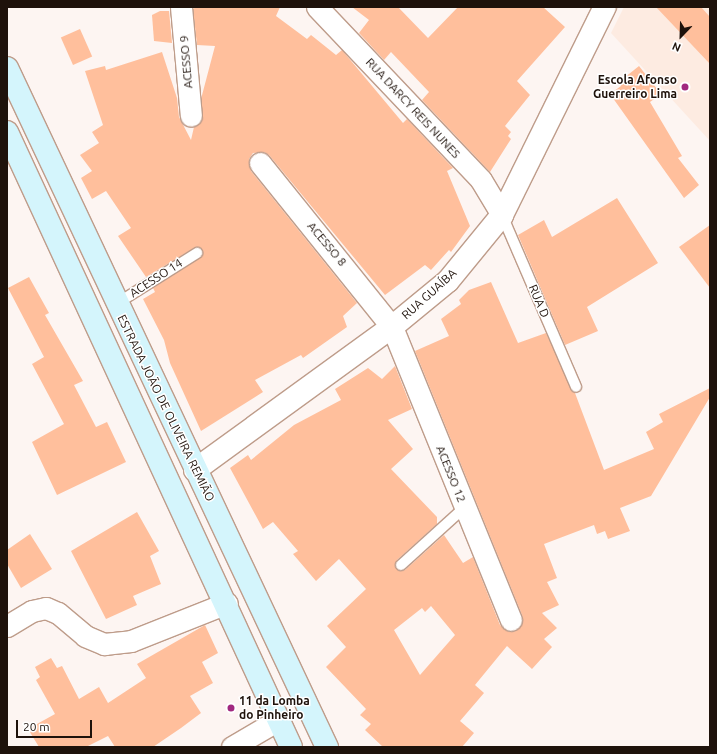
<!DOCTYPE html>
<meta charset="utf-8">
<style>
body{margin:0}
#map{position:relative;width:717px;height:754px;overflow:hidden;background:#fdf5f2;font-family:Ubuntu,sans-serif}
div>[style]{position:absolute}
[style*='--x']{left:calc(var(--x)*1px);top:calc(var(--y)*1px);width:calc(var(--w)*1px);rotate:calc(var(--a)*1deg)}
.built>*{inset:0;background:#fdebe1}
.building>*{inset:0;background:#ffbf9c;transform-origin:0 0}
.roads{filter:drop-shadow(1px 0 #be9c8a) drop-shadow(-1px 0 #be9c8a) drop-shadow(0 1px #be9c8a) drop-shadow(0 -1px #be9c8a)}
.service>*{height:10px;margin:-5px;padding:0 5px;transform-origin:5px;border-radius:5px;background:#fff}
.minor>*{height:21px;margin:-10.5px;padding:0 10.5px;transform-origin:10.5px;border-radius:10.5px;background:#fff}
.tertiary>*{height:22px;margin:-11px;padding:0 11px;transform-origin:11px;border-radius:11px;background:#fff}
.secondary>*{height:22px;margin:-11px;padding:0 11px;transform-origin:11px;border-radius:11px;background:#d4f5fc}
.dots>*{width:11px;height:11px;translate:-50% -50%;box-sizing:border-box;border:2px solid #fff;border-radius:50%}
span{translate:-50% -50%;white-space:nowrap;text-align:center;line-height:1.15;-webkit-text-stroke:3px #fff;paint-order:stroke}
.street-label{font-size:12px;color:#1e120b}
.poi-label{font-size:12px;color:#1e120b;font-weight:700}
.right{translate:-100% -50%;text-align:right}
.left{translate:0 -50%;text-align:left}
.frame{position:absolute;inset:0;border:8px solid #1e120b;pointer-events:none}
.north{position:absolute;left:661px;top:16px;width:40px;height:40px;-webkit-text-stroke:3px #fff;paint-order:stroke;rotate:203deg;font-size:11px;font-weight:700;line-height:16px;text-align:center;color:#1e120b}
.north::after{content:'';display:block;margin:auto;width:14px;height:18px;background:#1e120b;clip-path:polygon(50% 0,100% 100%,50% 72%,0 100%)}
.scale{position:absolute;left:16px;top:720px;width:76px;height:18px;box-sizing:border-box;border:2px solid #1e120b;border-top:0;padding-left:5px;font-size:12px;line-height:14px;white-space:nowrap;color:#1e120b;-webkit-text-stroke:3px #fff;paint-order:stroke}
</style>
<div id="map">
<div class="built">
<div style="clip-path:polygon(624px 7px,710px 7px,710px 141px,611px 33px)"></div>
</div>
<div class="building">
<div style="clip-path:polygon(196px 7px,280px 7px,276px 16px,307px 39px,311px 35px,336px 55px,342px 50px,403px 123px,407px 119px,453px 168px,447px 171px,470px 226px,451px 252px,449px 250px,431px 270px,425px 265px,385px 295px,269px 155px,264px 152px,253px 153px,249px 159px,251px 171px,357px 303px,343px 316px,347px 327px,303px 358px,301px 355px,255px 380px,263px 392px,201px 431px,170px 363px,164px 340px,143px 299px,155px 292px,153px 288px,200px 258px,203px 250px,194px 248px,146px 277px,118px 236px,131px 228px,106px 191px,92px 199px,81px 178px,92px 171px,80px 155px,99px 143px,92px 132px,103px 125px,85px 71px,105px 66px,106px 70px,162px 52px,177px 98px,179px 117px,191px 140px,194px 127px,202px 121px,201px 99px,215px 46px,197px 45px,193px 9px)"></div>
<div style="clip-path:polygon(352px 7px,398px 7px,428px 38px,458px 7px,543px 7px,565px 27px,517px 81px,530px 95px,505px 126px,511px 132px,508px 136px,511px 139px,490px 172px,422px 100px,429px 92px,391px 52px,384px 60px,359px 33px,369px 20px)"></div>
<div style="clip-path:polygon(656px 7px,701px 7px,710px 17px,710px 64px)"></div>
<div style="clip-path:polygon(160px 11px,169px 11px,172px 43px,154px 41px,152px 15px)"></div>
<div style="left:80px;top:29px;width:30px;height:21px;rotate:66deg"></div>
<div style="clip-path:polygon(639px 66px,661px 94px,650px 102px,682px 156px,678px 158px,699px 185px,684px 198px,610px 94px,621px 86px,619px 82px)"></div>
<div style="clip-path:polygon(617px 198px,658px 263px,587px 307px,598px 331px,565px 345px,518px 235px,544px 220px,552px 237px)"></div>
<div style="clip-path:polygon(710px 225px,710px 288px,679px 247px)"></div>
<div style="clip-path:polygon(29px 277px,49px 313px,45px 315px,83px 381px,74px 385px,96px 427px,107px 422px,126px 462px,57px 495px,32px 442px,64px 424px,32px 364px,44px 357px,8px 288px)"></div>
<div style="clip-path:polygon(evenodd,491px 282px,518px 343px,546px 333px,575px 393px,604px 470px,654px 449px,646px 432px,663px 422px,659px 414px,710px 388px,710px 397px,651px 496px,620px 508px,630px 531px,608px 539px,605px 531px,597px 534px,594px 525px,544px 544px,557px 578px,547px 582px,559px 605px,542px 613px,557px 628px,544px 639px,552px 647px,532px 669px,507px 646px,475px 685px,484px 693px,460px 721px,474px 733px,462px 747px,383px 747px,365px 730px,371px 724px,360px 715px,366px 709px,326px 667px,346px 647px,327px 626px,366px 589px,339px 559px,316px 581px,293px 554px,298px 551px,273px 522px,263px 529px,230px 468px,248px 455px,251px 460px,294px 425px,341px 400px,335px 389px,368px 368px,382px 379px,395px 366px,412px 409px,388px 420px,413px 449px,391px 469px,437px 517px,437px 524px,397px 560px,395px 567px,399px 571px,405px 570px,444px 535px,463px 563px,473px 557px,500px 625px,509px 632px,516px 631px,523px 622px,522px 615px,415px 351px,449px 336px,441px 319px,461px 304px,459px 300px,469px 290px,491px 282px,431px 606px,455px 635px,420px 675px,394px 630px,422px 608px,425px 612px,431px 606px)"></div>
<div style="clip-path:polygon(137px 512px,159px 551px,150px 556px,161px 584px,133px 596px,137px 605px,106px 619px,71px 551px)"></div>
<div style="clip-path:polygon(30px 534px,52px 569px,21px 588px,7px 564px,7px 550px)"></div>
<div style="clip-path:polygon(205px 625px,218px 653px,202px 662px,213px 683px,190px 696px,201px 713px,181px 728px,153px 747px,115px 747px,108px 736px,86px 747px,39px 747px,28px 729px,55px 714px,36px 680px,40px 677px,35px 667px,51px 658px,57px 668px,62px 666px,79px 699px,99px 687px,108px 703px,146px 678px,137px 664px)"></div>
</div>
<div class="roads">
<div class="service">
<div style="--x:502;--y:215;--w:187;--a:66.7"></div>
<div style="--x:116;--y:304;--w:96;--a:-32.2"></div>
<div style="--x:401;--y:565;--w:86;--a:-42.2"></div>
</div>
<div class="minor">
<div style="--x:181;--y:7;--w:109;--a:84.8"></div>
<div style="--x:317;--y:7;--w:238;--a:46.5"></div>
<div style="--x:481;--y:180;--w:41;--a:59"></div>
<div style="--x:260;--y:163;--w:211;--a:51.2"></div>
<div style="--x:392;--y:327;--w:316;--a:67.9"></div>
<div style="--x:7;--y:626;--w:29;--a:-31"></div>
<div style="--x:32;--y:611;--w:14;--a:-12"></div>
<div style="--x:46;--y:608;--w:13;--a:23"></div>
<div style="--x:58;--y:613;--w:35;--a:40"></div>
<div style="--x:85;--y:636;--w:21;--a:23"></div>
<div style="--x:104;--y:644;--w:27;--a:-6"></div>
<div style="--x:131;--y:641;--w:103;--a:-21.6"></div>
<div style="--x:232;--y:747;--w:53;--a:-30.4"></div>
</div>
<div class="tertiary">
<div style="--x:195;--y:470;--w:243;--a:-36"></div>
<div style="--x:392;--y:327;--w:72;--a:-39.4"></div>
<div style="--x:448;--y:281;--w:85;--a:-50.7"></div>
<div style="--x:502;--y:215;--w:232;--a:-63.7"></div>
</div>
<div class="secondary">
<div style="--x:7;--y:68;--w:751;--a:64.77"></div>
<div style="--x:7;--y:132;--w:677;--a:65.21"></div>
</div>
</div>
<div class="dots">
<div style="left:685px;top:87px;background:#a1287f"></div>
<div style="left:231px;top:708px;background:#a1287f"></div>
</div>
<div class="street-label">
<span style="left:186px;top:62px;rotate:-95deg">ACESSO 9</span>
<span style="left:413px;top:108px;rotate:47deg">RUA DARCY REIS NUNES</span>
<span style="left:327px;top:244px;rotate:50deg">ACESSO 8</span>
<span style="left:156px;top:278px;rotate:-33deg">ACESSO 14</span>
<span style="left:429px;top:294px;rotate:-42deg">RUA GUAÍBA</span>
<span style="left:539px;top:301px;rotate:67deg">RUA D</span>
<span style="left:166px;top:408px;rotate:64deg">ESTRADA JOÃO DE OLIVEIRA REMIÃO</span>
<span style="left:451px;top:474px;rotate:68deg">ACESSO 12</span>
</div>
<div class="poi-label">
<span class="right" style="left:677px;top:87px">Escola Afonso<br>Guerreiro Lima</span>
<span class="left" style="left:239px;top:708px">11 da Lomba<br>do Pinheiro</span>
</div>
<div class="frame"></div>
<div class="north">N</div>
<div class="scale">20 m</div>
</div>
